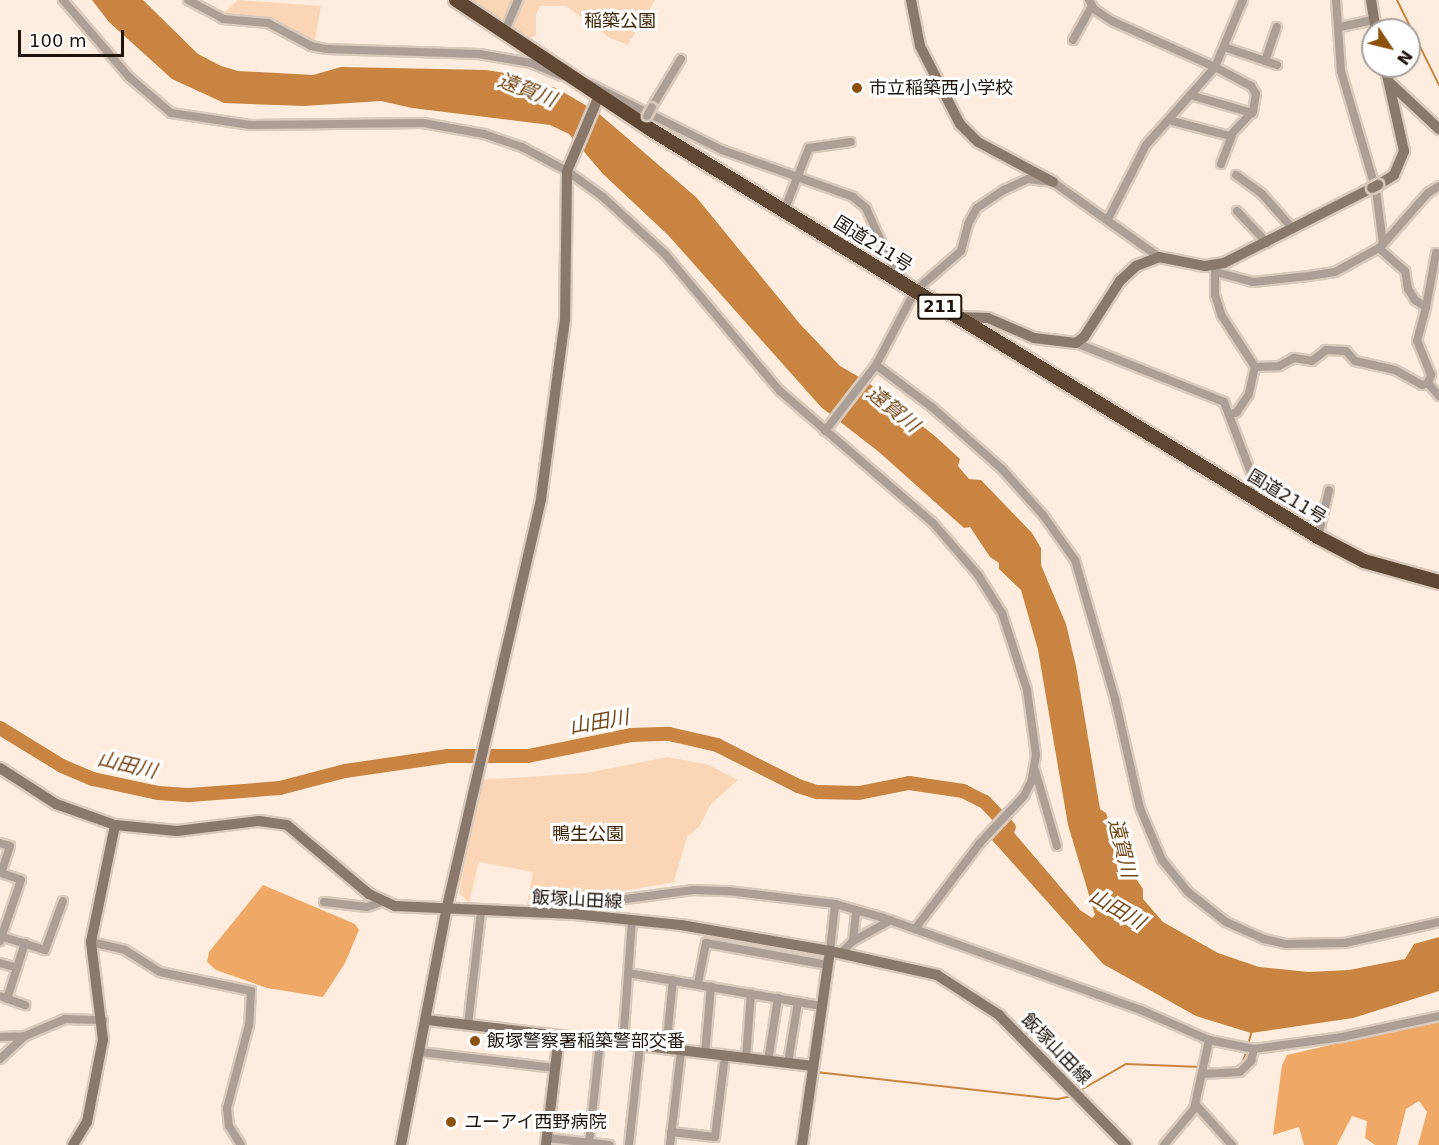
<!DOCTYPE html>
<meta charset="utf-8">
<style>
body{margin:0}
#map{position:relative;width:1439px;height:1145px;overflow:hidden;background:#feedde;font-family:"DejaVu Sans","Noto Sans JP",sans-serif}
div>[style]{position:absolute}
[style*='--x']{left:calc(var(--x)*1px);top:calc(var(--y)*1px);width:calc(var(--w)*1px);rotate:calc(var(--a)*1deg)}
.green>*{inset:0;background:#fbd6b6}
.forest>*{inset:0;background:#efa866}
.water>*{inset:0;background:#c98442}
.stream>*{height:2px;margin:-1px;padding:0 1px;transform-origin:1px;border-radius:1px;background:#c98442}
.river>*{height:14px;margin:-7px;padding:0 7px;transform-origin:7px;border-radius:7px;background:#c98442}
.roads{filter:drop-shadow(2px 0 #dacabc) drop-shadow(-2px 0 #dacabc) drop-shadow(0 2px #dacabc) drop-shadow(0 -2px #dacabc)}
.street>*{height:8px;margin:-4px;padding:0 4px;transform-origin:4px;border-radius:4px;background:#aca096}
.secondary>*{height:10px;margin:-5px;padding:0 5px;transform-origin:5px;border-radius:5px;background:#8a796b}
.highway>*{height:14px;margin:-7px;padding:0 7px;transform-origin:7px;border-radius:7px;background:#5e4733}
.bridges{filter:drop-shadow(2px 0 #dacabc) drop-shadow(-2px 0 #dacabc) drop-shadow(0 2px #dacabc) drop-shadow(0 -2px #dacabc)}
.street-bridge>*{height:8px;margin:-4px;padding:0 4px;transform-origin:4px;border-radius:4px;background:#aca096}
.secondary-bridge>*{height:10px;margin:-5px;padding:0 5px;transform-origin:5px;border-radius:5px;background:#8a796b}
.dots>*{width:16px;height:16px;translate:-50% -50%;box-sizing:border-box;border:3px solid #fff;border-radius:50%}
span{translate:-50% -50%;white-space:nowrap;text-align:center;line-height:1.15;-webkit-text-stroke:6px #fff;paint-order:stroke}
.shield-label span{padding:2px 4px;background:#fff;border:2px solid;border-radius:4px;-webkit-text-stroke-width:0}
.shield-label{font-size:16px;color:#1e140c;font-weight:700}
.park-label{font-size:18px;color:#3f2306}
.poi-label{font-size:18px;color:#1e140c}
.left{translate:0 -50%;text-align:left}
.street-label{font-size:18px;color:#1e140c}
.water-label{font-size:20px;color:#754615;font-style:italic}
.north{position:absolute;left:1361px;top:18px;width:60px;height:60px;box-sizing:border-box;background:#fff;border:2px solid #a5a19e;border-radius:50%;rotate:125deg;font-size:16px;font-weight:700;line-height:24px;text-align:center;color:#1e140c}
.north::after{content:'';display:block;margin:auto;width:21px;height:27px;background:#8c520d;clip-path:polygon(50% 0,100% 100%,50% 72%,0 100%)}
.scale{position:absolute;left:18px;top:30px;width:106px;height:27px;box-sizing:border-box;border:3px solid #1e140c;border-top:0;padding-left:8px;font-size:18px;line-height:21px;white-space:nowrap;color:#1e140c;-webkit-text-stroke:4px #fff;paint-order:stroke}
</style>
<div id="map">
<div class="green">
<div style="clip-path:polygon(189px 0,222px 14px,238px 0,321px 6px,314px 46px,268px 23px,233px 22px)"></div>
<div style="clip-path:polygon(472px 0,655px 0,628px 45px,610px 38px,566px 6px,540px 6px,536px 15px,536px 35px,526px 40px)"></div>
<div style="clip-path:polygon(667px 757px,709px 765px,738px 780px,711px 804px,699px 827px,687px 837px,674px 882px,551px 904px,527px 905px,533px 872px,479px 862px,469px 903px,459px 893px,481px 780px,587px 773px)"></div>
</div>
<div class="forest">
<div style="clip-path:polygon(263px 885px,355px 924px,359px 930px,345px 963px,323px 997px,267px 988px,216px 970px,207px 962px,209px 952px)"></div>
<div style="clip-path:polygon(1439px 1020px,1439px 1145px,1418px 1145px,1427px 1112px,1419px 1101px,1406px 1109px,1397px 1145px,1375px 1145px,1365px 1138px,1367px 1121px,1352px 1116px,1337px 1145px,1304px 1145px,1299px 1127px,1273px 1135px,1282px 1065px,1287px 1055px)"></div>
</div>
<div class="water">
<div style="clip-path:polygon(92px 0,143px 0,198px 54px,221px 66px,238px 71px,313px 75px,341px 67px,486px 70px,524px 76px,558px 89px,597px 112px,697px 198px,800px 324px,840px 366px,866px 381px,936px 437px,960px 459px,958px 466px,969px 479px,981px 480px,1032px 533px,1041px 548px,1041px 565px,1066px 624px,1076px 666px,1100px 809px,1106px 813px,1119px 853px,1143px 889px,1143px 899px,1163px 922px,1218px 953px,1259px 967px,1308px 972px,1349px 970px,1405px 959px,1414px 944px,1439px 937px,1439px 991px,1353px 1018px,1251px 1033px,1196px 1016px,1103px 964px,984px 831px,999px 815px,1080px 910px,1092px 918px,1095px 915px,1068px 825px,1038px 650px,1021px 590px,999px 569px,999px 563px,990px 557px,970px 527px,964px 528px,879px 452px,821px 407px,668px 235px,603px 174px,569px 134px,550px 125px,412px 108px,381px 101px,304px 106px,224px 103px,172px 79px,109px 22px)"></div>
</div>
<div class="stream">
<div style="--x:1397;--y:0;--w:95;--a:63.7"></div>
<div style="--x:503;--y:1035;--w:51;--a:6.7"></div>
<div style="--x:562;--y:1042;--w:76;--a:6.8"></div>
<div style="--x:1248;--y:1045;--w:16;--a:-75"></div>
<div style="--x:643;--y:1051;--w:21;--a:8"></div>
<div style="--x:753;--y:1064;--w:57;--a:7"></div>
<div style="--x:1206;--y:1068;--w:19;--a:3"></div>
<div style="--x:1233;--y:1069;--w:11;--a:-34"></div>
<div style="--x:1242;--y:1063;--w:14;--a:-69"></div>
<div style="--x:816;--y:1072;--w:244;--a:6.4"></div>
<div style="--x:1058;--y:1099;--w:14;--a:-12"></div>
<div style="--x:1079;--y:1091;--w:54;--a:-29.9"></div>
<div style="--x:1126;--y:1064;--w:75;--a:2.3"></div>
</div>
<div class="river">
<div style="--x:0;--y:728;--w:73;--a:31.5"></div>
<div style="--x:62;--y:766;--w:34;--a:23"></div>
<div style="--x:93;--y:779;--w:66;--a:12.2"></div>
<div style="--x:158;--y:793;--w:32;--a:4"></div>
<div style="--x:190;--y:795;--w:90;--a:-4.4"></div>
<div style="--x:280;--y:788;--w:67;--a:-14.7"></div>
<div style="--x:345;--y:771;--w:104;--a:-8.3"></div>
<div style="--x:448;--y:756;--w:80;--a:0"></div>
<div style="--x:528;--y:756;--w:105;--a:-11.5"></div>
<div style="--x:631;--y:735;--w:38;--a:-2"></div>
<div style="--x:669;--y:734;--w:49;--a:12.9"></div>
<div style="--x:717;--y:745;--w:91;--a:26.8"></div>
<div style="--x:798;--y:786;--w:20;--a:18"></div>
<div style="--x:817;--y:792;--w:42;--a:1.4"></div>
<div style="--x:859;--y:793;--w:51;--a:-11.3"></div>
<div style="--x:909;--y:783;--w:55;--a:8.4"></div>
<div style="--x:963;--y:791;--w:25;--a:27"></div>
<div style="--x:985;--y:802;--w:35;--a:47"></div>
</div>
<div class="roads">
<div class="street">
<div style="--x:63;--y:0;--w:101;--a:49.4"></div>
<div style="--x:129;--y:77;--w:55;--a:40.6"></div>
<div style="--x:171;--y:113;--w:80;--a:8.6"></div>
<div style="--x:250;--y:125;--w:173;--a:-0.7"></div>
<div style="--x:423;--y:123;--w:62;--a:10.2"></div>
<div style="--x:484;--y:134;--w:40;--a:18.9"></div>
<div style="--x:522;--y:147;--w:51;--a:28.1"></div>
<div style="--x:567;--y:171;--w:44;--a:35.8"></div>
<div style="--x:603;--y:197;--w:83;--a:42.6"></div>
<div style="--x:664;--y:253;--w:180;--a:50"></div>
<div style="--x:780;--y:391;--w:202;--a:40.8"></div>
<div style="--x:933;--y:523;--w:69;--a:49.1"></div>
<div style="--x:978;--y:575;--w:45;--a:57.7"></div>
<div style="--x:1002;--y:613;--w:81;--a:72"></div>
<div style="--x:1027;--y:690;--w:66;--a:82.1"></div>
<div style="--x:1036;--y:755;--w:27;--a:100"></div>
<div style="--x:1031;--y:782;--w:16;--a:117"></div>
<div style="--x:1024;--y:796;--w:64;--a:133.1"></div>
<div style="--x:980;--y:843;--w:108;--a:127.1"></div>
<div style="--x:188;--y:0;--w:40;--a:28"></div>
<div style="--x:223;--y:19;--w:45;--a:5.1"></div>
<div style="--x:268;--y:23;--w:49;--a:28.1"></div>
<div style="--x:311;--y:46;--w:16;--a:11"></div>
<div style="--x:327;--y:49;--w:152;--a:1.9"></div>
<div style="--x:479;--y:54;--w:53;--a:9.8"></div>
<div style="--x:531;--y:63;--w:33;--a:23"></div>
<div style="--x:1089;--y:0;--w:10;--a:61"></div>
<div style="--x:1094;--y:9;--w:22;--a:34"></div>
<div style="--x:1112;--y:21;--w:113;--a:24.1"></div>
<div style="--x:1215;--y:67;--w:41;--a:27.8"></div>
<div style="--x:1251;--y:86;--w:9;--a:58"></div>
<div style="--x:1256;--y:94;--w:17;--a:100"></div>
<div style="--x:1253;--y:111;--w:34;--a:133"></div>
<div style="--x:1230;--y:136;--w:63;--a:-165.3"></div>
<div style="--x:1340;--y:27;--w:35;--a:-12"></div>
<div style="--x:504;--y:33;--w:36;--a:-67"></div>
<div style="--x:1073;--y:40;--w:39;--a:-61"></div>
<div style="--x:1224;--y:47;--w:56;--a:18.8"></div>
<div style="--x:1265;--y:61;--w:36;--a:-71"></div>
<div style="--x:590;--y:84;--w:148;--a:26.6"></div>
<div style="--x:722;--y:150;--w:139;--a:19.7"></div>
<div style="--x:853;--y:197;--w:17;--a:40"></div>
<div style="--x:866;--y:208;--w:56;--a:65.7"></div>
<div style="--x:889;--y:259;--w:27;--a:56"></div>
<div style="--x:1190;--y:95;--w:65;--a:16.2"></div>
<div style="--x:652;--y:107;--w:56;--a:-58.9"></div>
<div style="--x:1221;--y:164;--w:31;--a:-69"></div>
<div style="--x:1236;--y:175;--w:32;--a:36"></div>
<div style="--x:1262;--y:194;--w:47;--a:48.5"></div>
<div style="--x:784;--y:211;--w:68;--a:-68.4"></div>
<div style="--x:809;--y:148;--w:42;--a:-8.1"></div>
<div style="--x:1237;--y:211;--w:44;--a:46.8"></div>
<div style="--x:1108;--y:219;--w:83;--a:-62.8"></div>
<div style="--x:1146;--y:145;--w:104;--a:-48.5"></div>
<div style="--x:1215;--y:67;--w:73;--a:-67.3"></div>
<div style="--x:1383;--y:244;--w:68;--a:-48.6"></div>
<div style="--x:1428;--y:193;--w:13;--a:-32"></div>
<div style="--x:1215;--y:269;--w:26;--a:90"></div>
<div style="--x:1215;--y:295;--w:22;--a:72"></div>
<div style="--x:1222;--y:316;--w:61;--a:57.1"></div>
<div style="--x:1255;--y:367;--w:28;--a:103"></div>
<div style="--x:1249;--y:394;--w:22;--a:124"></div>
<div style="--x:1237;--y:412;--w:8;--a:157"></div>
<div style="--x:1216;--y:272;--w:38;--a:15"></div>
<div style="--x:1253;--y:282;--w:56;--a:-6.1"></div>
<div style="--x:1309;--y:276;--w:26;--a:-9"></div>
<div style="--x:1335;--y:272;--w:50;--a:-28.6"></div>
<div style="--x:1426;--y:307;--w:55;--a:-79.5"></div>
<div style="--x:1076;--y:343;--w:159;--a:21.7"></div>
<div style="--x:1224;--y:402;--w:81;--a:69.1"></div>
<div style="--x:1253;--y:478;--w:21;--a:85"></div>
<div style="--x:876;--y:365;--w:71;--a:37"></div>
<div style="--x:933;--y:408;--w:92;--a:41.5"></div>
<div style="--x:1002;--y:469;--w:62;--a:48.3"></div>
<div style="--x:1043;--y:515;--w:55;--a:54.6"></div>
<div style="--x:1075;--y:560;--w:145;--a:73.9"></div>
<div style="--x:1115;--y:699;--w:112;--a:77.1"></div>
<div style="--x:1140;--y:808;--w:56;--a:67.1"></div>
<div style="--x:1162;--y:860;--w:41;--a:50.9"></div>
<div style="--x:1188;--y:892;--w:48;--a:38.3"></div>
<div style="--x:1226;--y:922;--w:42;--a:24.1"></div>
<div style="--x:1264;--y:939;--w:23;--a:13"></div>
<div style="--x:1286;--y:944;--w:59;--a:-1"></div>
<div style="--x:1345;--y:943;--w:96;--a:-12.6"></div>
<div style="--x:1255;--y:367;--w:24;--a:-2"></div>
<div style="--x:1279;--y:366;--w:17;--a:-28"></div>
<div style="--x:1294;--y:358;--w:18;--a:9"></div>
<div style="--x:1312;--y:361;--w:18;--a:-38"></div>
<div style="--x:1326;--y:350;--w:20;--a:3"></div>
<div style="--x:1346;--y:351;--w:13;--a:48"></div>
<div style="--x:1355;--y:361;--w:41;--a:12.7"></div>
<div style="--x:1395;--y:370;--w:31;--a:29"></div>
<div style="--x:1422;--y:385;--w:6;--a:-18"></div>
<div style="--x:1428;--y:383;--w:9;--a:-69"></div>
<div style="--x:1431;--y:375;--w:37;--a:-112"></div>
<div style="--x:1417;--y:341;--w:35;--a:-75"></div>
<div style="--x:1426;--y:307;--w:13;--a:-148"></div>
<div style="--x:1415;--y:300;--w:13;--a:-122"></div>
<div style="--x:1408;--y:289;--w:18;--a:-99"></div>
<div style="--x:1405;--y:271;--w:35;--a:-139"></div>
<div style="--x:1379;--y:248;--w:6;--a:-45"></div>
<div style="--x:1383;--y:244;--w:54;--a:-97.4"></div>
<div style="--x:1376;--y:190;--w:124;--a:-106.4"></div>
<div style="--x:1341;--y:71;--w:71;--a:-94"></div>
<div style="--x:1428;--y:383;--w:17;--a:50"></div>
<div style="--x:825;--y:431;--w:83;--a:-52.3"></div>
<div style="--x:876;--y:365;--w:84;--a:-62.2"></div>
<div style="--x:915;--y:291;--w:61;--a:-41"></div>
<div style="--x:961;--y:251;--w:28;--a:-75"></div>
<div style="--x:968;--y:224;--w:18;--a:-61"></div>
<div style="--x:977;--y:208;--w:32;--a:-34"></div>
<div style="--x:1004;--y:190;--w:26;--a:-25"></div>
<div style="--x:1028;--y:179;--w:25;--a:7"></div>
<div style="--x:1053;--y:182;--w:130;--a:35.3"></div>
<div style="--x:1318;--y:537;--w:48;--a:-76.8"></div>
<div style="--x:1035;--y:770;--w:79;--a:73.9"></div>
<div style="--x:0;--y:843;--w:10;--a:17"></div>
<div style="--x:10;--y:846;--w:28;--a:108"></div>
<div style="--x:1;--y:873;--w:21;--a:19"></div>
<div style="--x:21;--y:880;--w:65;--a:109"></div>
<div style="--x:324;--y:902;--w:43;--a:6.6"></div>
<div style="--x:367;--y:907;--w:16;--a:-18"></div>
<div style="--x:574;--y:914;--w:31;--a:-22"></div>
<div style="--x:603;--y:902;--w:91;--a:-7.6"></div>
<div style="--x:693;--y:890;--w:35;--a:2"></div>
<div style="--x:728;--y:891;--w:108;--a:6.9"></div>
<div style="--x:835;--y:904;--w:48;--a:15.8"></div>
<div style="--x:881;--y:917;--w:276;--a:19.7"></div>
<div style="--x:1141;--y:1010;--w:74;--a:23.8"></div>
<div style="--x:1209;--y:1040;--w:46;--a:11.3"></div>
<div style="--x:1254;--y:1049;--w:89;--a:-7.8"></div>
<div style="--x:1342;--y:1037;--w:99;--a:-12.2"></div>
<div style="--x:0;--y:936;--w:47;--a:17.3"></div>
<div style="--x:45;--y:950;--w:52;--a:-69.8"></div>
<div style="--x:853;--y:941;--w:31;--a:-84"></div>
<div style="--x:91;--y:942;--w:35;--a:13"></div>
<div style="--x:125;--y:950;--w:41;--a:32.2"></div>
<div style="--x:160;--y:972;--w:93;--a:11.8"></div>
<div style="--x:251;--y:991;--w:34;--a:93"></div>
<div style="--x:249;--y:1025;--w:86;--a:104.8"></div>
<div style="--x:227;--y:1108;--w:18;--a:84"></div>
<div style="--x:229;--y:1126;--w:22;--a:58"></div>
<div style="--x:830;--y:951;--w:47;--a:-83.9"></div>
<div style="--x:841;--y:953;--w:17;--a:-45"></div>
<div style="--x:853;--y:941;--w:43;--a:-28.9"></div>
<div style="--x:0;--y:963;--w:18;--a:16"></div>
<div style="--x:628;--y:973;--w:196;--a:9.7"></div>
<div style="--x:698;--y:983;--w:41;--a:-78.7"></div>
<div style="--x:706;--y:943;--w:124;--a:10.2"></div>
<div style="--x:0;--y:996;--w:27;--a:20"></div>
<div style="--x:7;--y:999;--w:59;--a:-72.2"></div>
<div style="--x:468;--y:1025;--w:114;--a:-83.4"></div>
<div style="--x:0;--y:1037;--w:25;--a:-2"></div>
<div style="--x:25;--y:1036;--w:43;--a:-23"></div>
<div style="--x:65;--y:1019;--w:38;--a:2"></div>
<div style="--x:623;--y:1043;--w:123;--a:-85.8"></div>
<div style="--x:666;--y:1049;--w:69;--a:-84.2"></div>
<div style="--x:420;--y:1052;--w:136;--a:6.8"></div>
<div style="--x:705;--y:1054;--w:68;--a:-85"></div>
<div style="--x:746;--y:1058;--w:65;--a:-85.6"></div>
<div style="--x:0;--y:1059;--w:33;--a:-43"></div>
<div style="--x:768;--y:1061;--w:64;--a:-81"></div>
<div style="--x:788;--y:1063;--w:62;--a:-80.7"></div>
<div style="--x:1202;--y:1074;--w:38;--a:-3"></div>
<div style="--x:1240;--y:1072;--w:16;--a:-45"></div>
<div style="--x:1251;--y:1061;--w:12;--a:-76"></div>
<div style="--x:1196;--y:1105;--w:54;--a:48"></div>
<div style="--x:671;--y:1132;--w:44;--a:6.5"></div>
<div style="--x:715;--y:1137;--w:82;--a:-83"></div>
<div style="--x:547;--y:1138;--w:63;--a:6.3"></div>
<div style="--x:589;--y:1143;--w:103;--a:-83.8"></div>
<div style="--x:629;--y:1145;--w:100;--a:-83.7"></div>
<div style="--x:670;--y:1145;--w:95;--a:-83.3"></div>
<div style="--x:1164;--y:1145;--w:47;--a:-50.2"></div>
<div style="--x:1194;--y:1109;--w:71;--a:-77.7"></div>
</div>
<div class="secondary">
<div style="--x:911;--y:0;--w:47;--a:78.9"></div>
<div style="--x:920;--y:46;--w:88;--a:62.9"></div>
<div style="--x:960;--y:124;--w:25;--a:45"></div>
<div style="--x:978;--y:142;--w:85;--a:28.1"></div>
<div style="--x:1371;--y:0;--w:30;--a:81"></div>
<div style="--x:1391;--y:84;--w:66;--a:43.2"></div>
<div style="--x:1378;--y:185;--w:19;--a:-32"></div>
<div style="--x:1394;--y:175;--w:26;--a:-67"></div>
<div style="--x:1404;--y:151;--w:87;--a:-102.6"></div>
<div style="--x:958;--y:317;--w:30;--a:2"></div>
<div style="--x:988;--y:318;--w:50;--a:23.5"></div>
<div style="--x:1034;--y:338;--w:42;--a:6.8"></div>
<div style="--x:1076;--y:343;--w:10;--a:-37"></div>
<div style="--x:1084;--y:337;--w:67;--a:-57.3"></div>
<div style="--x:1120;--y:281;--w:22;--a:-43"></div>
<div style="--x:1136;--y:266;--w:25;--a:-21"></div>
<div style="--x:1159;--y:257;--w:47;--a:11.1"></div>
<div style="--x:1205;--y:266;--w:19;--a:-9"></div>
<div style="--x:1224;--y:263;--w:166;--a:-26.9"></div>
<div style="--x:0;--y:768;--w:67;--a:32.7"></div>
<div style="--x:56;--y:804;--w:63;--a:19.6"></div>
<div style="--x:115;--y:825;--w:62;--a:5.5"></div>
<div style="--x:177;--y:831;--w:83;--a:-7"></div>
<div style="--x:259;--y:821;--w:28;--a:8"></div>
<div style="--x:287;--y:825;--w:107;--a:40.1"></div>
<div style="--x:369;--y:894;--w:29;--a:25"></div>
<div style="--x:395;--y:906;--w:179;--a:2.6"></div>
<div style="--x:574;--y:914;--w:108;--a:5.9"></div>
<div style="--x:681;--y:925;--w:151;--a:9.9"></div>
<div style="--x:830;--y:951;--w:110;--a:12.6"></div>
<div style="--x:937;--y:975;--w:74;--a:32.8"></div>
<div style="--x:999;--y:1015;--w:182;--a:45.7"></div>
<div style="--x:427;--y:1020;--w:388;--a:6.8"></div>
<div style="--x:73;--y:1145;--w:27;--a:-59"></div>
<div style="--x:87;--y:1122;--w:84;--a:-79"></div>
<div style="--x:103;--y:1040;--w:99;--a:-97"></div>
<div style="--x:91;--y:942;--w:119;--a:-78.4"></div>
<div style="--x:401;--y:1145;--w:238;--a:-79.1"></div>
<div style="--x:446;--y:911;--w:423;--a:-77"></div>
<div style="--x:541;--y:499;--w:182;--a:-82.4"></div>
<div style="--x:565;--y:319;--w:148;--a:-89.2"></div>
<div style="--x:567;--y:171;--w:82;--a:-66.9"></div>
<div style="--x:546;--y:1145;--w:110;--a:-83.2"></div>
<div style="--x:802;--y:1145;--w:196;--a:-81.8"></div>
</div>
<div class="highway">
<div style="--x:456;--y:0;--w:233;--a:33.6"></div>
<div style="--x:650;--y:129;--w:783;--a:31.42"></div>
<div style="--x:1318;--y:537;--w:52;--a:27.6"></div>
<div style="--x:1364;--y:561;--w:78;--a:15.6"></div>
</div>
</div>
<div class="bridges">
<div class="street-bridge">
<div style="--x:647;--y:116;--w:10;--a:-61"></div>
</div>
<div class="secondary-bridge">
<div style="--x:1372;--y:188;--w:7;--a:-27"></div>
</div>
</div>
<div class="dots">
<div style="left:857px;top:88px;background:#8c520d"></div>
<div style="left:475px;top:1041px;background:#8c520d"></div>
<div style="left:451px;top:1122px;background:#8c520d"></div>
</div>
<div class="shield-label">
<span style="left:940px;top:307px">211</span>
</div>
<div class="park-label">
<span style="left:620px;top:21px">稲築公園</span>
<span style="left:588px;top:834px">鴨生公園</span>
</div>
<div class="poi-label">
<span class="left" style="left:869px;top:88px">市立稲築西小学校</span>
<span class="left" style="left:487px;top:1041px">飯塚警察署稲築警部交番</span>
<span class="left" style="left:464px;top:1122px">ユーアイ西野病院</span>
</div>
<div class="street-label">
<span style="left:873px;top:244px;rotate:32deg">国道211号</span>
<span style="left:1287px;top:497px;rotate:31deg">国道211号</span>
<span style="left:577px;top:900px;rotate:3deg">飯塚山田線</span>
<span style="left:1056px;top:1049px;rotate:46deg">飯塚山田線</span>
</div>
<div class="water-label">
<span style="left:527px;top:90px;rotate:21deg">遠賀川</span>
<span style="left:893px;top:409px;rotate:39deg">遠賀川</span>
<span style="left:599px;top:722px;rotate:-10deg">山田川</span>
<span style="left:127px;top:765px;rotate:13deg">山田川</span>
<span style="left:1122px;top:848px;rotate:76deg">遠賀川</span>
<span style="left:1117px;top:909px;rotate:30deg">山田川</span>
</div>
<div class="north">N</div>
<div class="scale">100 m</div>
</div>
